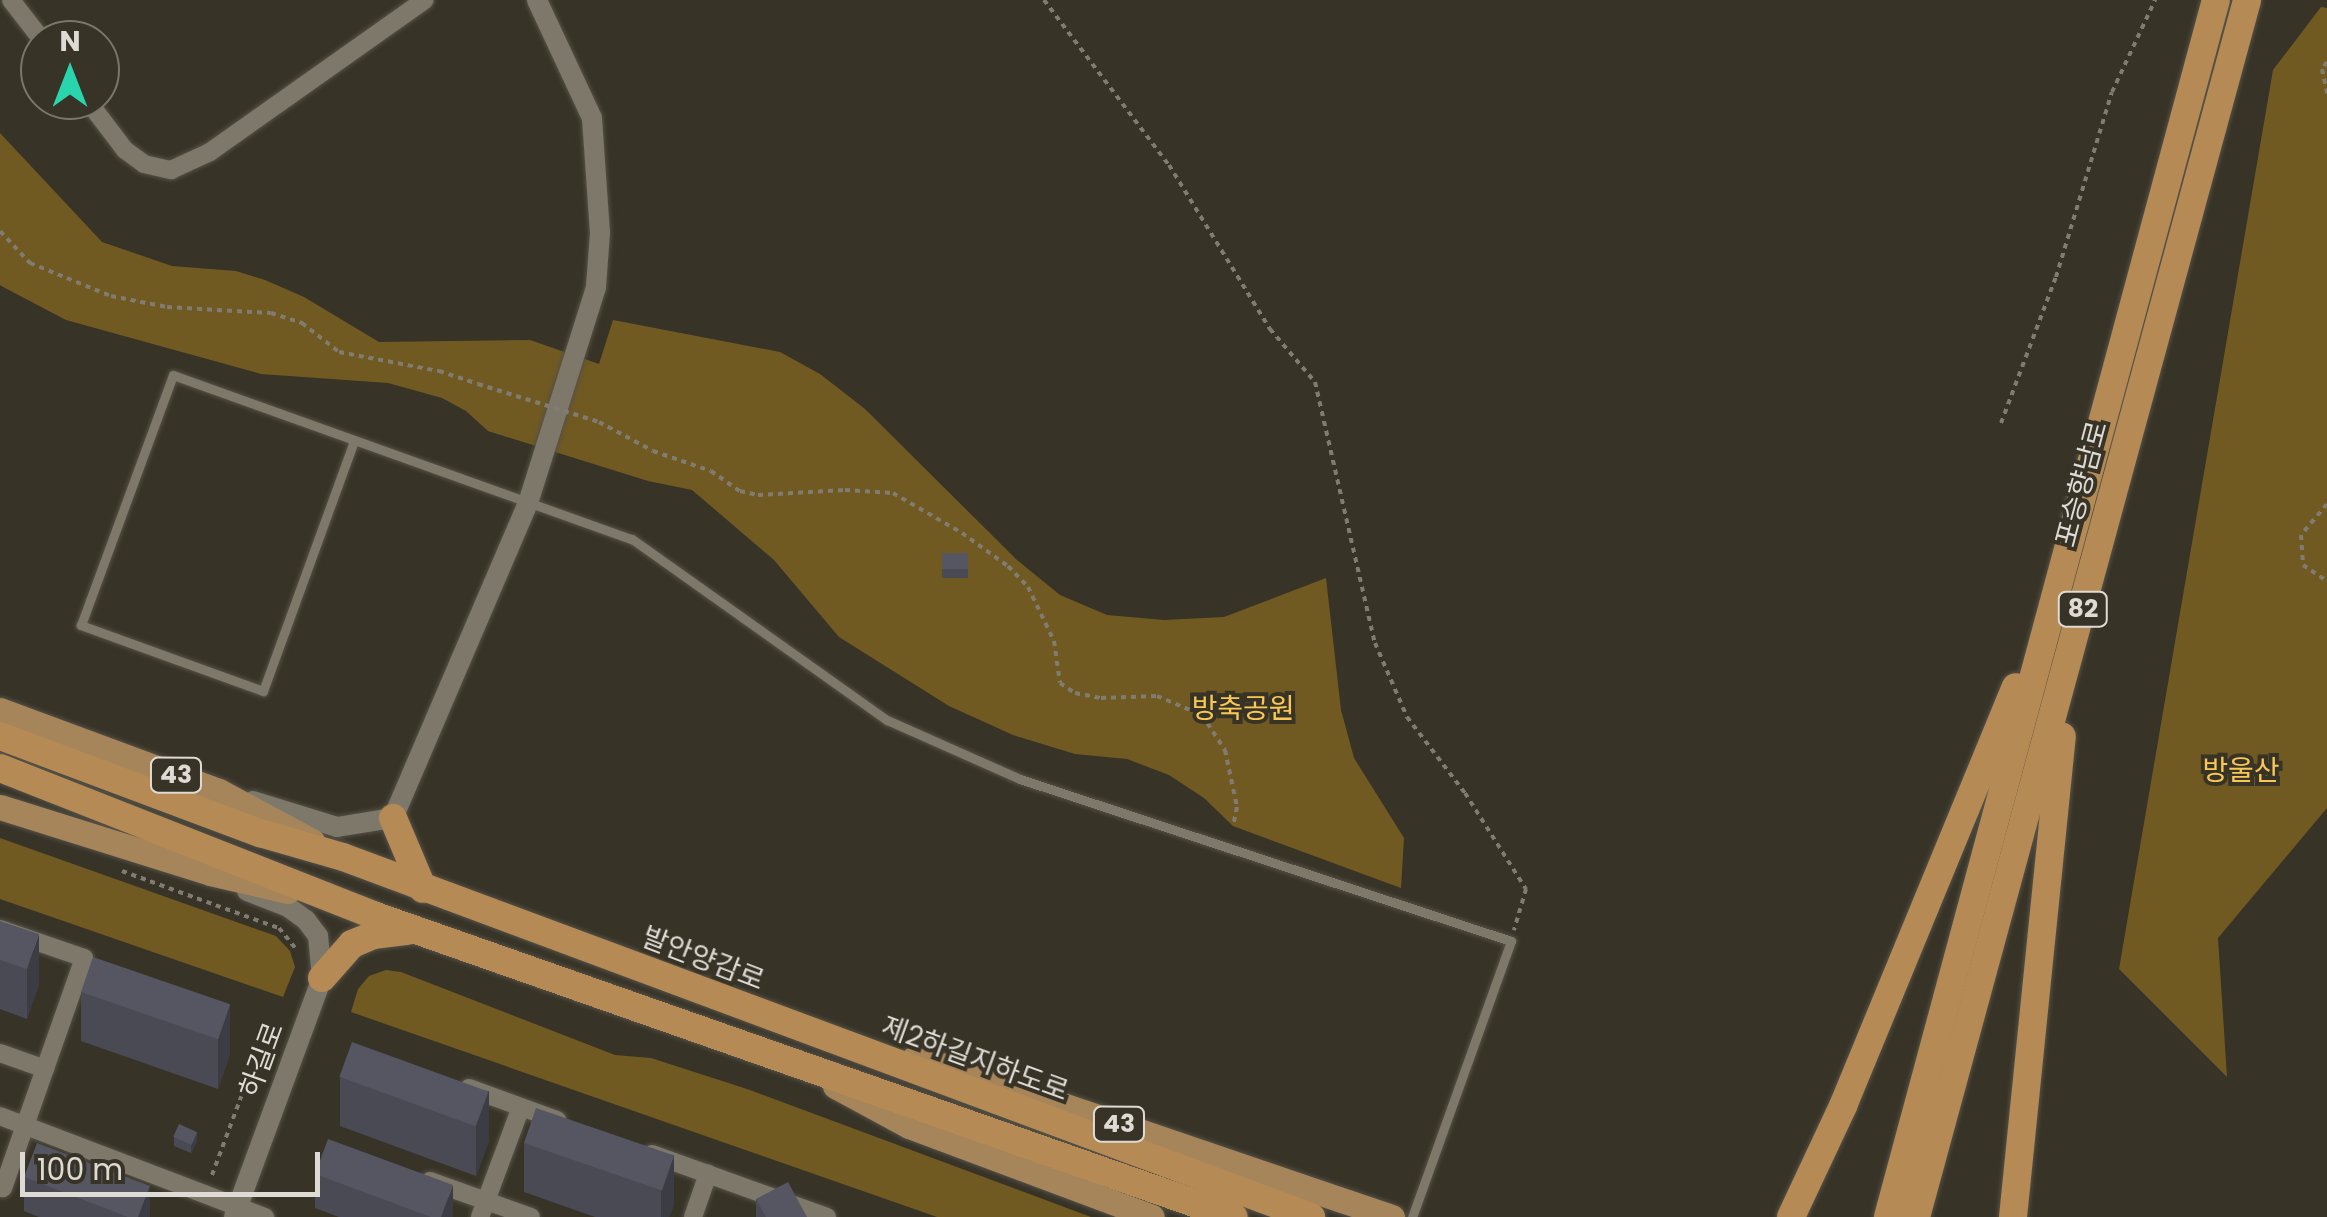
<!DOCTYPE html>
<meta charset="utf-8">
<style>
body{margin:0}
#map{position:relative;width:2327px;height:1217px;overflow:hidden;background:#383327;font-family:Poppins,"Noto Sans KR",sans-serif}
div>[style]{position:absolute}
.green>*{inset:0;background:#715a22}
.path>*{height:4px;margin-top:-2px;transform-origin:0;background:repeating-linear-gradient(90deg,#807c72 0 5px,transparent 0 10px)}
.roads{filter:drop-shadow(0 0 2px #545147) drop-shadow(0 0 2px #545147)}
.service>*{height:9px;margin:-4.5px;padding:0 4.5px;transform-origin:4.5px;border-radius:4.5px;background:#7e786a}
.minor>*{height:18px;margin:-9px;padding:0 9px;transform-origin:9px;border-radius:9px;background:#7e786a}
.tertiary>*{height:20px;margin:-10px;padding:0 10px;transform-origin:10px;border-radius:10px;background:#7e786a}
.primary>*{height:25px;margin:-12.5px;padding:0 12.5px;transform-origin:12.5px;border-radius:12.5px;background:#a7855a}
.trunk>*{height:28px;margin:-14px;padding:0 14px;transform-origin:14px;border-radius:14px;background:#b58a55}
.path-bridge>*{height:4px;margin-top:-2px;transform-origin:0;background:repeating-linear-gradient(90deg,#807c72 0 5px,transparent 0 10px)}
.wall>*{inset:0;background:#4a4a55;transform-origin:0 0}
.shaded-wall>*{inset:0;background:#3c3c45}
.building>*{inset:0;background:#565663;transform-origin:0 0}
span{translate:-50% -50%;white-space:nowrap;text-align:center;line-height:1.15;-webkit-text-stroke:8px #383327;paint-order:stroke}
.shield-label span{padding:2px 8px;background:#383327;border:2px solid;border-radius:8px;-webkit-text-stroke-width:0}
.shield-label{font-size:25px;color:#dedbd4;font-weight:700}
.street-label{font-size:28px;color:#dedbd4}
.park-label{font-size:28px;color:#f9c854}
.north{position:absolute;left:20px;top:20px;width:100px;height:100px;box-sizing:border-box;background:#383327;border:2px solid #7a766c;border-radius:50%;rotate:0deg;font-size:28px;font-weight:700;line-height:40px;text-align:center;color:#dedbd4}
.north::after{content:'';display:block;margin:auto;width:35px;height:45px;background:#29d5ad;clip-path:polygon(50% 0,100% 100%,50% 72%,0 100%)}
.scale{position:absolute;left:20px;top:1152px;width:300px;height:45px;box-sizing:border-box;border:5px solid #dedbd4;border-top:0;padding-left:12px;font-size:30px;line-height:35px;white-space:nowrap;color:#dedbd4;-webkit-text-stroke:8px #383327;paint-order:stroke}
</style>
<div id="map">
<div class="green">
<div style="clip-path:polygon(2321px 7px,2327px 8px,2327px 808px,2218px 938px,2227px 1077px,2119px 969px,2273px 70px)"></div>
<div style="clip-path:polygon(0 133px,102px 242px,172px 266px,236px 271px,265px 280px,304px 297px,379px 342px,530px 340px,599px 364px,613px 320px,780px 352px,820px 374px,865px 409px,1017px 560px,1060px 595px,1107px 615px,1164px 620px,1224px 617px,1326px 578px,1341px 710px,1354px 758px,1404px 838px,1401px 888px,1233px 826px,1204px 798px,1169px 775px,1127px 759px,1075px 754px,1013px 735px,949px 706px,839px 637px,774px 560px,692px 490px,648px 481px,488px 431px,466px 411px,442px 398px,388px 383px,261px 374px,66px 320px,5px 288px,0 285px)"></div>
<div style="clip-path:polygon(0 838px,276px 936px,290px 951px,295px 967px,283px 997px,0 899px)"></div>
<div style="clip-path:polygon(386px 970px,401px 972px,615px 1055px,651px 1058px,747px 1089px,1091px 1217px,937px 1217px,351px 1012px,358px 989px,369px 976px)"></div>
</div>
<div class="path">
<div style="left:1044px;top:0;width:207px;rotate:52.9deg"></div>
<div style="left:1169px;top:165px;width:193px;rotate:58.4deg"></div>
<div style="left:1270px;top:329px;width:70px;rotate:49.7deg"></div>
<div style="left:1315px;top:382px;width:268px;rotate:77.1deg"></div>
<div style="left:1375px;top:643px;width:81px;rotate:66.6deg"></div>
<div style="left:1407px;top:717px;width:96px;rotate:52.7deg"></div>
<div style="left:1465px;top:793px;width:114px;rotate:57.6deg"></div>
<div style="left:1526px;top:889px;width:43px;rotate:106.3deg"></div>
<div style="left:2327px;top:62px;width:9px;rotate:126deg"></div>
<div style="left:2322px;top:69px;width:25px;rotate:78deg"></div>
<div style="left:0;top:231px;width:44px;rotate:46.8deg"></div>
<div style="left:30px;top:263px;width:87px;rotate:22.2deg"></div>
<div style="left:111px;top:296px;width:57px;rotate:11.1deg"></div>
<div style="left:167px;top:307px;width:104px;rotate:3.3deg"></div>
<div style="left:271px;top:313px;width:33px;rotate:18deg"></div>
<div style="left:302px;top:323px;width:47px;rotate:38.1deg"></div>
<div style="left:339px;top:352px;width:102px;rotate:10.8deg"></div>
<div style="left:439px;top:371px;width:41px;rotate:18.4deg"></div>
<div style="left:599px;top:422px;width:61px;rotate:28.2deg"></div>
<div style="left:653px;top:451px;width:61px;rotate:19deg"></div>
<div style="left:711px;top:471px;width:35px;rotate:35deg"></div>
<div style="left:740px;top:491px;width:18px;rotate:13deg"></div>
<div style="left:758px;top:495px;width:87px;rotate:-3.3deg"></div>
<div style="left:845px;top:490px;width:48px;rotate:3.6deg"></div>
<div style="left:893px;top:493px;width:80px;rotate:30.1deg"></div>
<div style="left:962px;top:533px;width:57px;rotate:35.7deg"></div>
<div style="left:1008px;top:566px;width:29px;rotate:46deg"></div>
<div style="left:1028px;top:587px;width:60px;rotate:64.3deg"></div>
<div style="left:1054px;top:641px;width:42px;rotate:81.9deg"></div>
<div style="left:1060px;top:683px;width:18px;rotate:34deg"></div>
<div style="left:1075px;top:693px;width:26px;rotate:11deg"></div>
<div style="left:1101px;top:698px;width:56px;rotate:-2deg"></div>
<div style="left:1157px;top:696px;width:49px;rotate:22.9deg"></div>
<div style="left:1202px;top:715px;width:42px;rotate:56.7deg"></div>
<div style="left:1225px;top:750px;width:58px;rotate:78.1deg"></div>
<div style="left:1237px;top:807px;width:19px;rotate:102deg"></div>
<div style="left:2001px;top:423px;width:156px;rotate:-69.4deg"></div>
<div style="left:2056px;top:277px;width:193px;rotate:-73.2deg"></div>
<div style="left:2112px;top:92px;width:102px;rotate:-64.9deg"></div>
<div style="left:2327px;top:504px;width:40px;rotate:130deg"></div>
<div style="left:2301px;top:535px;width:30px;rotate:86deg"></div>
<div style="left:2303px;top:565px;width:29px;rotate:34deg"></div>
<div style="left:122px;top:871px;width:167px;rotate:20deg"></div>
<div style="left:279px;top:928px;width:28px;rotate:51deg"></div>
<div style="left:212px;top:1175px;width:109px;rotate:-69.6deg"></div>
<div style="left:250px;top:1073px;width:43px;rotate:-51.5deg"></div>
</div>
<div class="roads">
<div class="service">
<div style="left:354px;top:441px;width:266px;rotate:110deg"></div>
<div style="left:263px;top:691px;width:194px;rotate:-160.1deg"></div>
<div style="left:81px;top:625px;width:266px;rotate:-69.8deg"></div>
<div style="left:173px;top:375px;width:487px;rotate:19.7deg"></div>
<div style="left:632px;top:539px;width:313px;rotate:35.4deg"></div>
<div style="left:887px;top:720px;width:145px;rotate:23.9deg"></div>
<div style="left:1020px;top:779px;width:517px;rotate:18.26deg"></div>
<div style="left:1511px;top:941px;width:293px;rotate:109.7deg"></div>
</div>
<div class="minor">
<div style="left:11px;top:0;width:51px;rotate:52.2deg"></div>
<div style="left:87px;top:100px;width:63px;rotate:52.8deg"></div>
<div style="left:125px;top:150px;width:24px;rotate:36deg"></div>
<div style="left:144px;top:164px;width:28px;rotate:13deg"></div>
<div style="left:171px;top:170px;width:43px;rotate:-24.8deg"></div>
<div style="left:210px;top:152px;width:263px;rotate:-35.3deg"></div>
<div style="left:0;top:929px;width:89px;rotate:19deg"></div>
<div style="left:84px;top:958px;width:244px;rotate:109.4deg"></div>
<div style="left:0;top:1053px;width:48px;rotate:19.6deg"></div>
<div style="left:469px;top:1088px;width:94px;rotate:20deg"></div>
<div style="left:0;top:1116px;width:284px;rotate:20.9deg"></div>
<div style="left:652px;top:1154px;width:186px;rotate:19.8deg"></div>
<div style="left:430px;top:1181px;width:107px;rotate:19.6deg"></div>
<div style="left:480px;top:1217px;width:117px;rotate:-69.6deg"></div>
<div style="left:693px;top:1217px;width:46px;rotate:-70.8deg"></div>
</div>
<div class="tertiary">
<div style="left:253px;top:801px;width:88px;rotate:17.2deg"></div>
<div style="left:337px;top:827px;width:57px;rotate:-9.1deg"></div>
<div style="left:393px;top:818px;width:343px;rotate:-66.8deg"></div>
<div style="left:528px;top:503px;width:226px;rotate:-72.5deg"></div>
<div style="left:596px;top:287px;width:54px;rotate:-85.8deg"></div>
<div style="left:600px;top:233px;width:115px;rotate:-94deg"></div>
<div style="left:592px;top:118px;width:130px;rotate:-115deg"></div>
<div style="left:234px;top:1217px;width:255px;rotate:-69.8deg"></div>
<div style="left:322px;top:978px;width:42px;rotate:-95.4deg"></div>
<div style="left:318px;top:936px;width:20px;rotate:-127deg"></div>
<div style="left:306px;top:920px;width:22px;rotate:-144deg"></div>
<div style="left:288px;top:907px;width:44px;rotate:-158.7deg"></div>
</div>
<div class="primary">
<div style="left:0;top:710px;width:233px;rotate:20.3deg"></div>
<div style="left:219px;top:791px;width:106px;rotate:28.3deg"></div>
<div style="left:0;top:807px;width:220px;rotate:17.4deg"></div>
<div style="left:210px;top:873px;width:80px;rotate:13deg"></div>
<div style="left:913px;top:1059px;width:39px;rotate:12deg"></div>
<div style="left:951px;top:1067px;width:466px;rotate:18.8deg"></div>
<div style="left:835px;top:1086px;width:84px;rotate:28.4deg"></div>
<div style="left:909px;top:1126px;width:259px;rotate:20.5deg"></div>
</div>
<div class="trunk">
<div style="left:0;top:736px;width:278px;rotate:20.5deg"></div>
<div style="left:260px;top:833px;width:86px;rotate:16.1deg"></div>
<div style="left:343px;top:857px;width:1033px;rotate:20.4deg"></div>
<div style="left:0;top:768px;width:401px;rotate:21.5deg"></div>
<div style="left:373px;top:915px;width:912px;rotate:19.33deg"></div>
<div style="left:393px;top:818px;width:77px;rotate:67.1deg"></div>
<div style="left:322px;top:978px;width:45px;rotate:-48.6deg"></div>
<div style="left:352px;top:944px;width:23px;rotate:-23deg"></div>
<div style="left:373px;top:935px;width:35px;rotate:-7deg"></div>
<div style="left:1791px;top:1217px;width:123px;rotate:-64.9deg"></div>
<div style="left:1843px;top:1106px;width:453px;rotate:-67.6deg"></div>
<div style="left:1888px;top:1217px;width:1260px;rotate:-74.92deg"></div>
<div style="left:1916px;top:1217px;width:1261px;rotate:-74.78deg"></div>
<div style="left:2013px;top:1217px;width:483px;rotate:-84.2deg"></div>
</div>
</div>
<div class="path-bridge">
<div style="left:478px;top:384px;width:127px;rotate:17.4deg"></div>
</div>
<div class="wall">
<div style="left:942px;top:553px;width:26px;height:25px"></div>
<div style="clip-path:polygon(0 921px,39px 984px,27px 1019px,0 1009px)"></div>
<div style="clip-path:polygon(81px 992px,230px 1005px,230px 1054px,218px 1089px,81px 1041px)"></div>
<div style="clip-path:polygon(340px 1077px,489px 1091px,489px 1141px,476px 1176px,340px 1126px)"></div>
<div style="clip-path:polygon(174px 1137px,197px 1141px,191px 1153px,174px 1146px)"></div>
<div style="clip-path:polygon(524px 1143px,674px 1155px,674px 1205px,669px 1217px,595px 1217px,524px 1192px)"></div>
<div style="clip-path:polygon(315px 1174px,453px 1217px,339px 1217px,315px 1208px)"></div>
<div style="clip-path:polygon(24px 1177px,150px 1217px,39px 1217px,24px 1211px)"></div>
<div style="clip-path:polygon(756px 1199px,807px 1217px,756px 1217px)"></div>
</div>
<div class="shaded-wall">
<div style="clip-path:polygon(39px 934px,39px 984px,27px 1019px,27px 969px)"></div>
<div style="clip-path:polygon(230px 1005px,230px 1054px,218px 1089px,218px 1040px)"></div>
<div style="clip-path:polygon(489px 1091px,489px 1141px,476px 1176px,476px 1126px)"></div>
<div style="clip-path:polygon(197px 1132px,197px 1141px,191px 1153px,191px 1144px)"></div>
<div style="clip-path:polygon(674px 1155px,674px 1205px,669px 1217px,661px 1217px,661px 1191px)"></div>
<div style="clip-path:polygon(453px 1185px,453px 1217px,441px 1217px)"></div>
<div style="clip-path:polygon(150px 1186px,150px 1217px,138px 1217px)"></div>
</div>
<div class="building">
<div style="left:942px;top:553px;width:26px;height:16px"></div>
<div style="clip-path:polygon(0 921px,39px 934px,27px 969px,0 960px)"></div>
<div style="left:93px;top:957px;width:145px;height:37px;rotate:19deg"></div>
<div style="left:352px;top:1042px;width:145px;height:37px;rotate:20deg"></div>
<div style="left:536px;top:1108px;width:146px;height:37px;rotate:19deg"></div>
<div style="left:179px;top:1124px;width:20px;height:14px;rotate:24deg"></div>
<div style="clip-path:polygon(328px 1139px,453px 1185px,441px 1217px,431px 1217px,315px 1174px)"></div>
<div style="clip-path:polygon(37px 1143px,150px 1186px,138px 1217px,128px 1217px,24px 1177px)"></div>
<div style="clip-path:polygon(788px 1182px,807px 1217px,766px 1217px,756px 1199px)"></div>
</div>
<div class="shield-label">
<span style="left:2083px;top:609px">82</span>
<span style="left:176px;top:775px">43</span>
<span style="left:1119px;top:1124px">43</span>
</div>
<div class="street-label">
<span style="left:2082px;top:484px;rotate:-75deg">포승향남로</span>
<span style="left:703px;top:959px;rotate:21deg">발안양감로</span>
<span style="left:975px;top:1059px;rotate:20deg">제2하길지하도로</span>
<span style="left:262px;top:1060px;rotate:-70deg">하길로</span>
</div>
<div class="park-label">
<span style="left:1243px;top:709px">방축공원</span>
<span style="left:2241px;top:771px">방울산</span>
</div>
<div class="north">N</div>
<div class="scale">100 m</div>
</div>
